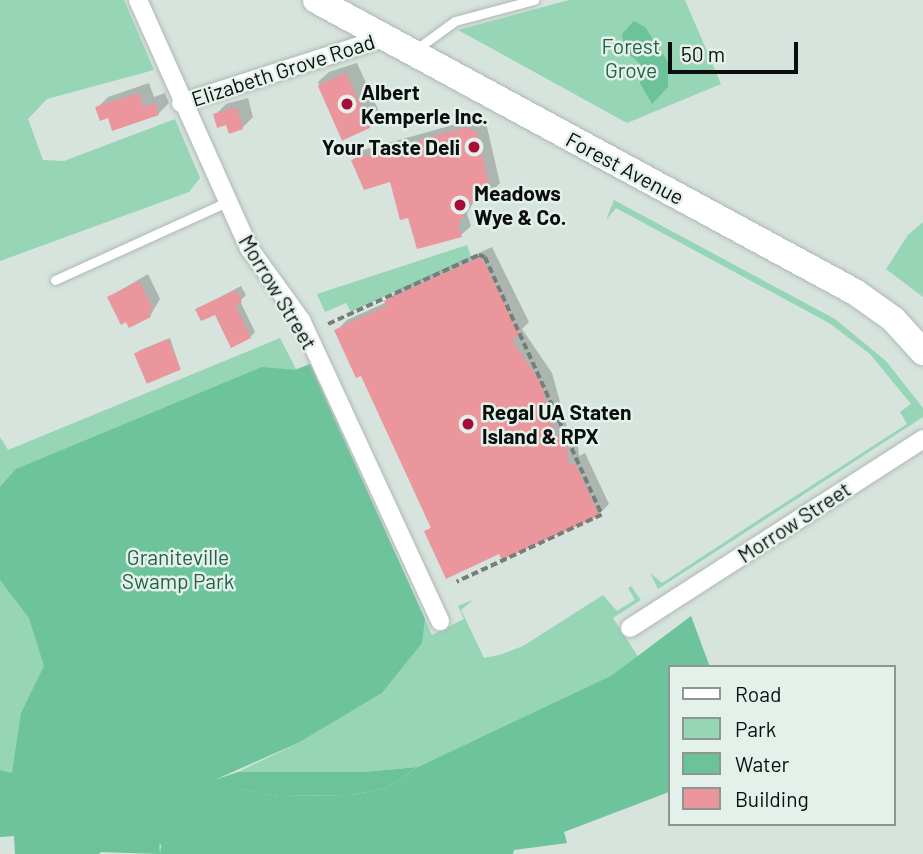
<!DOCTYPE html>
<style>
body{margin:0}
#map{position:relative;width:923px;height:854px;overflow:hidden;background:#d7e3dd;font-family:Barlow,sans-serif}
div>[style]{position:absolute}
.green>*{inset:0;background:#96d6b6}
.forest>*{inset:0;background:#6dc39b}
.water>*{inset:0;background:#6cc299}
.shadow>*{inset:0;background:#0003}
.building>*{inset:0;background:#eb959d;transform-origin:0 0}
.path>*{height:3.5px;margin-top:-1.75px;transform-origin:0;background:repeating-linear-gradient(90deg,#767e7a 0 7px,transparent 0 10.5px)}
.roads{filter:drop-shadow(0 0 2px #aeb9b3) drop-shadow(0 0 2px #aeb9b3)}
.service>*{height:9px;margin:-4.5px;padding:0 4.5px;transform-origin:4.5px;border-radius:4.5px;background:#fff}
.minor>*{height:18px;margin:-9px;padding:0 9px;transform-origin:9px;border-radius:9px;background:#fff}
.secondary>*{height:26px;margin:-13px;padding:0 13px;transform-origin:13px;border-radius:13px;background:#fff}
.dots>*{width:19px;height:19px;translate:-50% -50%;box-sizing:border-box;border:4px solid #e4f1ea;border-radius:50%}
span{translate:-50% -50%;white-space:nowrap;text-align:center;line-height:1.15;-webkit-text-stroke:5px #e4f1ea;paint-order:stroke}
.park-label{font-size:21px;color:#226247}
.street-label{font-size:21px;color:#0a0e0c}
.poi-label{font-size:21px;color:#0a0e0c;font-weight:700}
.left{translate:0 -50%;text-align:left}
.right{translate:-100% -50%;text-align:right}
.legend{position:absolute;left:668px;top:665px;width:228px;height:161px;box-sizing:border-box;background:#e4f1ea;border:2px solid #8d9691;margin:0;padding:9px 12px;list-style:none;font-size:21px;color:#0a0e0c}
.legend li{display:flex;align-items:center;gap:14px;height:35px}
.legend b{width:35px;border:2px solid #8d9691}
.scale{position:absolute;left:668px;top:42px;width:130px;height:32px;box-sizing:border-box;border:4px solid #0a0e0c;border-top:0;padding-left:9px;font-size:21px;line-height:24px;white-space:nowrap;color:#0a0e0c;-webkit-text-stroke:5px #e4f1ea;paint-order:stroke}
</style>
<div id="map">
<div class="green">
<div style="clip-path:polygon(0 0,124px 0,154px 70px,47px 99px,28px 119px,43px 160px,64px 161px,175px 119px,200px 178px,189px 192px,0 261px)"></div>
<div style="clip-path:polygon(569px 0,685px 0,721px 84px,627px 123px,458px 30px)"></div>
<div style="clip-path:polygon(614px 200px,835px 319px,886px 361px,923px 408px,923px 417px,658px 589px,650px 573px,662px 583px,763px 517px,907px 424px,900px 412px,911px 404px,870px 354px,829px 323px,616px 208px,606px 220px)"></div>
<div style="clip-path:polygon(923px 222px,923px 297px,886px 269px,908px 235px)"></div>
<div style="clip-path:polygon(467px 245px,471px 257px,351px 312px,346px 303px,325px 312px,317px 294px)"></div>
<div style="clip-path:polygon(280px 338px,296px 369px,310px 364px,432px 635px,464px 619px,458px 606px,473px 600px,461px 610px,484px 658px,499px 655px,523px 646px,603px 595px,617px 611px,635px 600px,628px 588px,631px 586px,641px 600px,613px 618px,639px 658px,611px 677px,418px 767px,363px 772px,238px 772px,300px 742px,382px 693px,413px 654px,0 837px,0 437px,8px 450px)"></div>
</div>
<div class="forest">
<div style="clip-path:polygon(310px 364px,425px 619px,422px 643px,382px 693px,300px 742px,210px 782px,278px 796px,351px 795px,386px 788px,418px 767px,611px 676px,691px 616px,710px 667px,669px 667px,669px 792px,564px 832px,567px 843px,514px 850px,513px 854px,160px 854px,161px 845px,118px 834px,99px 854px,15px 854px,14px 836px,0 837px,0 770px,12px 773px,21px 713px,44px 666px,29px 618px,0 580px,0 487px,16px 469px,262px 367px,296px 370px)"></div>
</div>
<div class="water">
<div style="clip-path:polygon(634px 21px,645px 27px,668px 62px,668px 87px,652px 104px,640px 83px,641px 65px,627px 52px,623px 40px,622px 34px)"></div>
<div style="clip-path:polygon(31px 509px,43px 516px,49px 540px,39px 555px,20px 556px,13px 547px,11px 526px)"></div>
<div style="clip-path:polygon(418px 767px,386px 788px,351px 795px,278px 796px,208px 782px,238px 772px,363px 772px)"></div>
<div style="clip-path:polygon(148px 833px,159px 838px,160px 854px,97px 852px,99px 842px,118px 834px)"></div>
</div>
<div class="shadow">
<div style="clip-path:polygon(357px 63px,381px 116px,370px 126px,343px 138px,318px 82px,329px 72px)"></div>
<div style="clip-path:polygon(149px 83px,154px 97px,165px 93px,169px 103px,158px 114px,109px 116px,97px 108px,108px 97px)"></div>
<div style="clip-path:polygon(248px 98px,253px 117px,242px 128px,215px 115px,226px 104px)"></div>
<div style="clip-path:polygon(478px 118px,486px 123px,500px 183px,490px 193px,476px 197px,467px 214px,471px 226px,461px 235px,409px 215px,391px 180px,353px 160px,363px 150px)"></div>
<div style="clip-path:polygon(492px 247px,529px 322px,522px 329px,552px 373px,567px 427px,576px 427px,579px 456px,585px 453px,609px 504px,598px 515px,500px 552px,427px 531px,432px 526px,362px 373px,336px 331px,347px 320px,387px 302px,397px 290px)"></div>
<div style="clip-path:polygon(148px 274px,160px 299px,150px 316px,109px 297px)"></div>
<div style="clip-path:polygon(241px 286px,246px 295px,240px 301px,255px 332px,250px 337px,216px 312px,197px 309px)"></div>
<div style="clip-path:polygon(170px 338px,180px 368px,138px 351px)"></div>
</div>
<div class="building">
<div style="left:346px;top:73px;width:60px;height:31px;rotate:66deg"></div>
<div style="clip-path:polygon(139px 93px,143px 107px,155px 103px,159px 115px,112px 131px,108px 118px,100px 121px,95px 107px)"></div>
<div style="clip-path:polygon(237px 107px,243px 129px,229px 134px,226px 125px,217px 128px,213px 114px)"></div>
<div style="clip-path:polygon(467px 127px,477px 132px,491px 195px,472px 200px,458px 225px,462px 237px,417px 249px,408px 218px,400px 220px,390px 182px,364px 190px,351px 160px)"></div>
<div style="clip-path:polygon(481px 257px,520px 334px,512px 340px,541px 384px,556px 437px,566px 437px,569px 465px,575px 463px,599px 516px,502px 560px,499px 554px,446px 579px,424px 531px,431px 528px,361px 376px,356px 378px,334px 330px,387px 306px,384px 301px)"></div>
<div style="clip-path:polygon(139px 281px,153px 308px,148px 311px,151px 317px,129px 328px,126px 322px,121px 325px,107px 297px)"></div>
<div style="clip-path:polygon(236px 290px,242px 302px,236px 306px,251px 338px,231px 348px,215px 315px,201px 321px,195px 309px)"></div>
<div style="left:168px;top:339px;width:33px;height:37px;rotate:67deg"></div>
</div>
<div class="path">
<div style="left:328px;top:324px;width:166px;rotate:-24.6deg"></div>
<div style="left:479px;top:255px;width:6px;rotate:18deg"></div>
<div style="left:485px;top:257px;width:283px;rotate:65.6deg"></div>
<div style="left:602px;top:515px;width:160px;rotate:155.2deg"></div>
</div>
<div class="roads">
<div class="service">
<div style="left:415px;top:50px;width:49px;rotate:-35.9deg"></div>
<div style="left:455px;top:21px;width:82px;rotate:-14.9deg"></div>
<div style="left:55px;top:280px;width:189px;rotate:-24.4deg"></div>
</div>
<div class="minor">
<div style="left:138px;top:0;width:272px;rotate:65.9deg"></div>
<div style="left:249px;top:248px;width:89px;rotate:54.2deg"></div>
<div style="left:301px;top:320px;width:332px;rotate:65.2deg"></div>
<div style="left:181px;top:103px;width:215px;rotate:-17.8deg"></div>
<div style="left:630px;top:628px;width:349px;rotate:-32.8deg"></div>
</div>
<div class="secondary">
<div style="left:316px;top:0;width:613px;rotate:28.45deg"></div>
<div style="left:855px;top:292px;width:47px;rotate:35.4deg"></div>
<div style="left:893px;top:319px;width:45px;rotate:47.7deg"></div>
</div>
</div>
<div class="dots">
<div style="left:347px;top:104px;background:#a60c3a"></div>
<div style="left:474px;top:147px;background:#a60c3a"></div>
<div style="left:460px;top:205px;background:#a60c3a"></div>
<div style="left:468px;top:424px;background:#a60c3a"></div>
</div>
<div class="park-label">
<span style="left:631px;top:58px">Forest<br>Grove</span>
<span style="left:178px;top:569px">Graniteville<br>Swamp Park</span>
</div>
<div class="street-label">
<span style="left:283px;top:70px;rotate:-18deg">Elizabeth Grove Road</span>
<span style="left:625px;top:168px;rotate:28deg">Forest Avenue</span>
<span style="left:278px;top:292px;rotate:59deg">Morrow Street</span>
<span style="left:794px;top:522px;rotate:-33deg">Morrow Street</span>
</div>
<div class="poi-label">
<span class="left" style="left:361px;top:104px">Albert<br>Kemperle Inc.</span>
<span class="right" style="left:460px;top:147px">Your Taste Deli</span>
<span class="left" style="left:474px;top:205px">Meadows<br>Wye &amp; Co.</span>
<span class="left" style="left:482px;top:424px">Regal UA Staten<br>Island &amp; RPX</span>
</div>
<ul class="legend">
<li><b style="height:9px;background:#fff"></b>Road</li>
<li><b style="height:19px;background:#96d6b6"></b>Park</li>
<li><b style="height:19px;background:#6cc299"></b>Water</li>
<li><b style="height:19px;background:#eb959d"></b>Building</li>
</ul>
<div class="scale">50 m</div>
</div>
